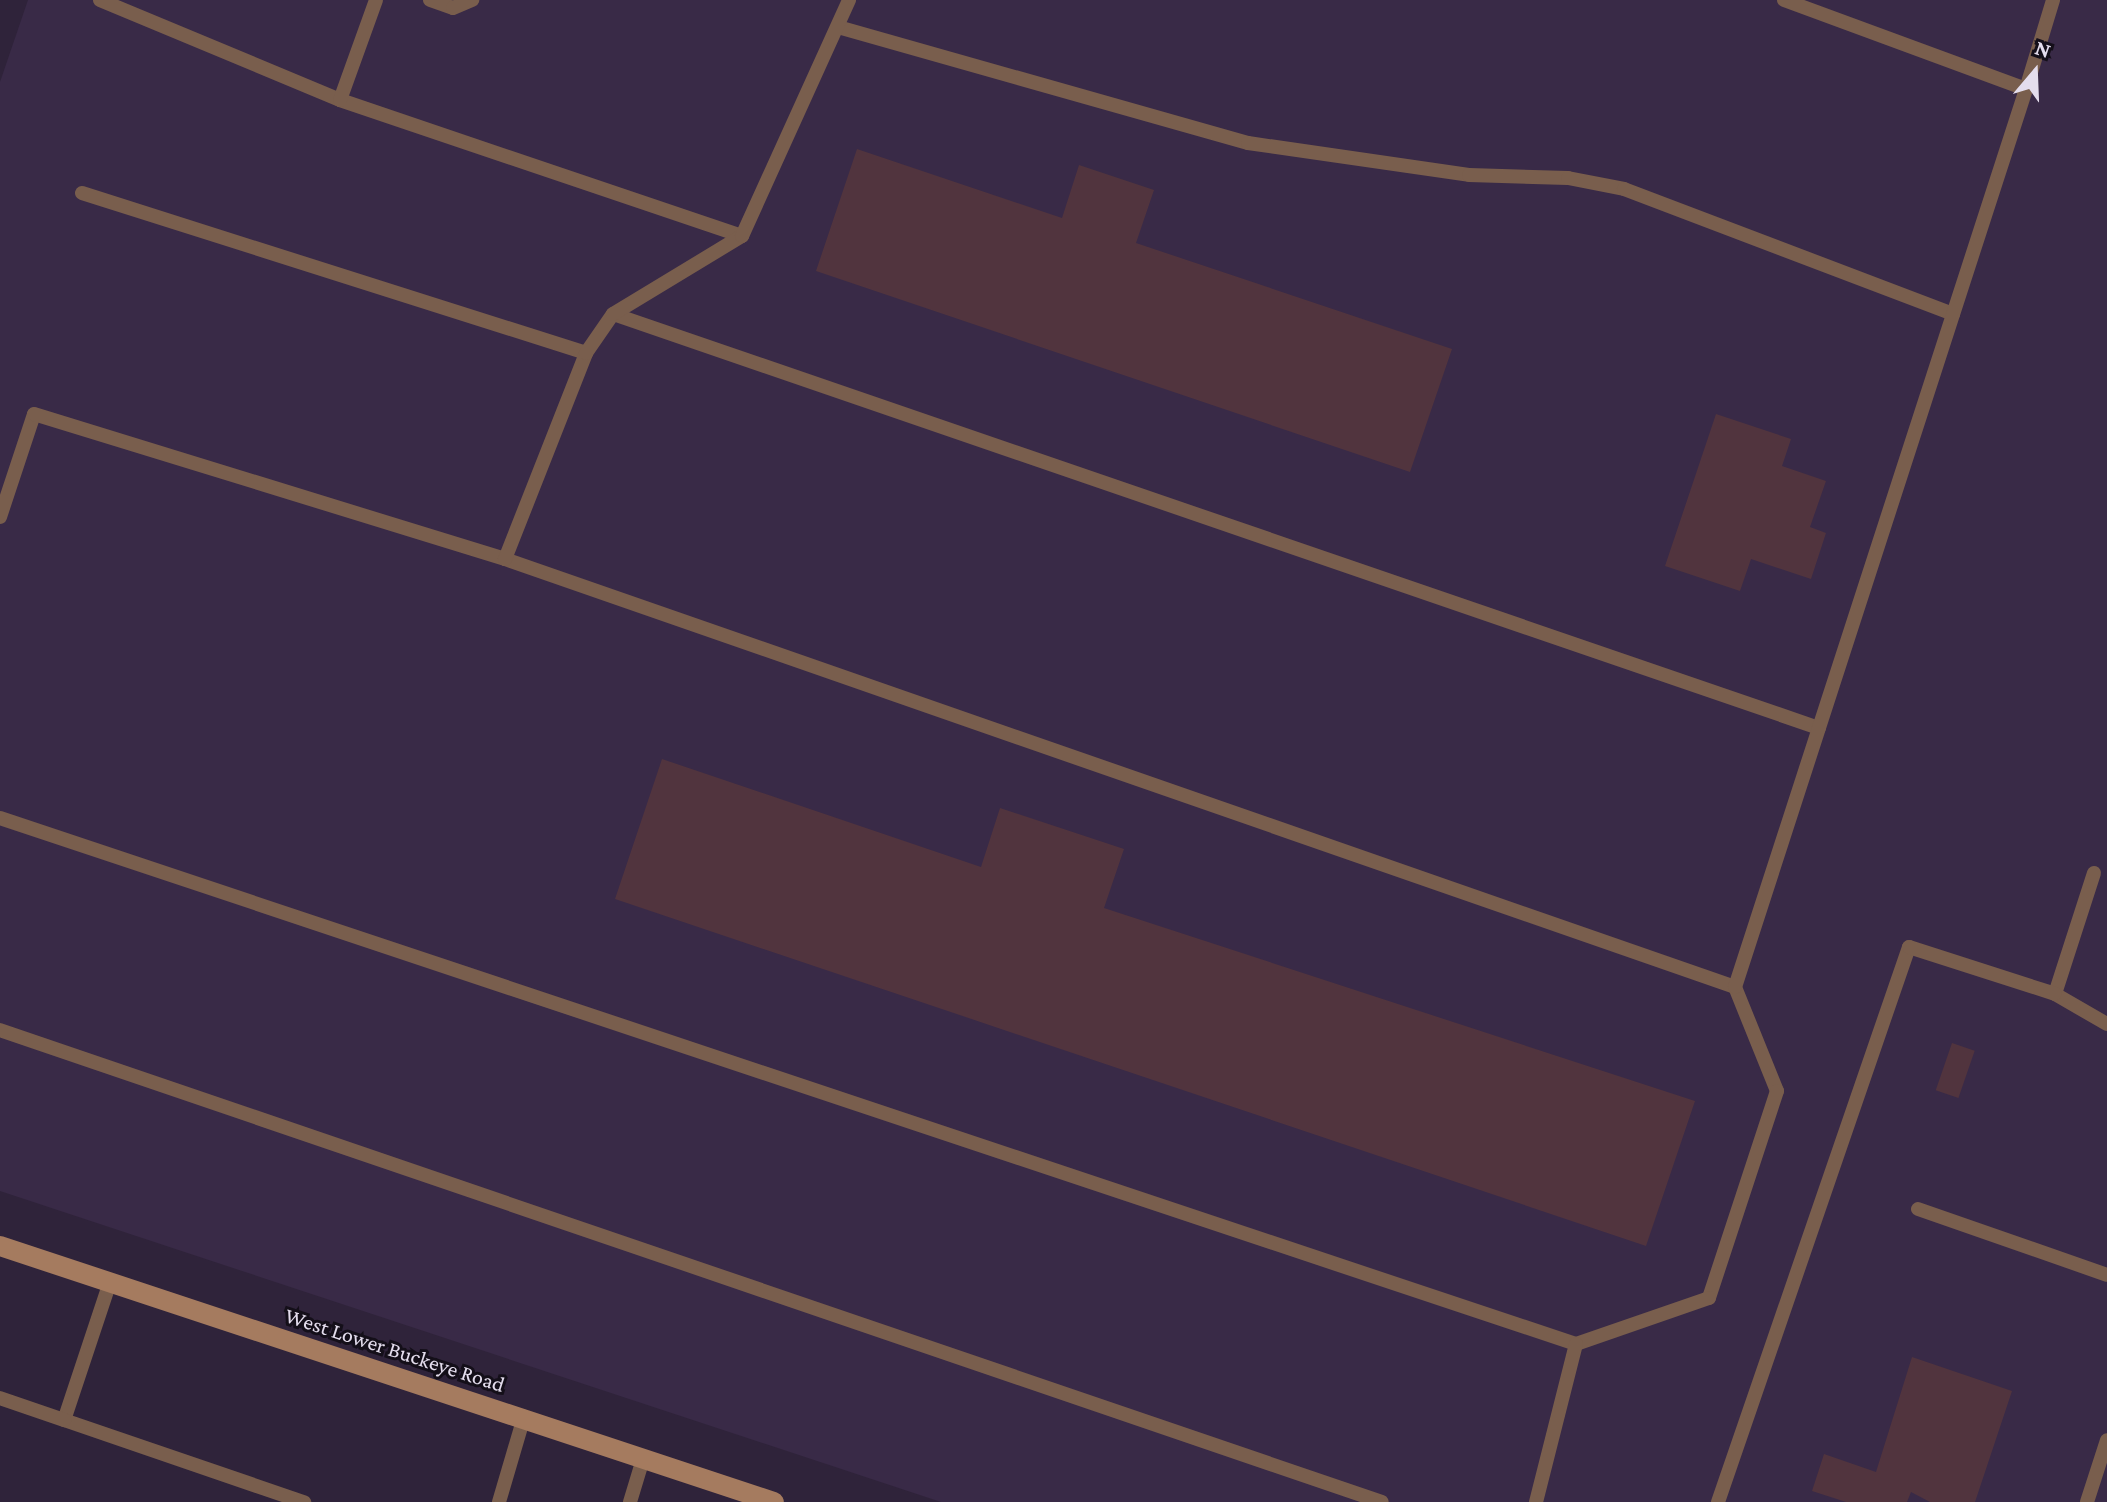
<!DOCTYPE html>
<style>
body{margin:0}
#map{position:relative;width:2107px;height:1502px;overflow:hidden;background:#2f233a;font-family:"Crimson Pro",serif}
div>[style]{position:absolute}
.built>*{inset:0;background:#392a47}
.building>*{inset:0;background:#51343e;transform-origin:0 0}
.service>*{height:14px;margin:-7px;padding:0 7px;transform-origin:7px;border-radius:7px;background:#795e4d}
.secondary>*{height:20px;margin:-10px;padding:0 10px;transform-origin:10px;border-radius:10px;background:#a57b5f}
span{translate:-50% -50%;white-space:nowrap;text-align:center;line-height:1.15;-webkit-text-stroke:6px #140f19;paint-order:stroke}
.street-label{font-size:22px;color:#e4dded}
.north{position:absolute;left:1995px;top:32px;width:80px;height:80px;-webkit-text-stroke:6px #140f19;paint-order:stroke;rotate:19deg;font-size:22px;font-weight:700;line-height:32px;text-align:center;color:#e4dded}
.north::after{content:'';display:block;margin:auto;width:28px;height:36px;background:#e4dded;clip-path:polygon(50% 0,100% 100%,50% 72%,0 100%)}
</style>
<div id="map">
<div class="built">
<div style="clip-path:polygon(28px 0,2107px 0,2107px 1502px,941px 1502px,0 1191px,0 82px)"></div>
</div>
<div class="building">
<div style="clip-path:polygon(857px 149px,1062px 218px,1079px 165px,1154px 190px,1136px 243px,1452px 349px,1410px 472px,816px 271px)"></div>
<div style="clip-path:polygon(1716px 414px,1791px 439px,1782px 466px,1826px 481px,1810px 527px,1826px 533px,1811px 579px,1751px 559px,1740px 591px,1665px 566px)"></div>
<div style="clip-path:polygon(662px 759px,981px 867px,1000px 808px,1124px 849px,1104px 908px,1695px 1101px,1646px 1246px,615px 899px)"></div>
<div style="left:1952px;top:1043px;width:24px;height:50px;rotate:19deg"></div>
<div style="clip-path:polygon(1912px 1357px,2012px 1391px,1975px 1502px,1930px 1502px,1911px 1492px,1907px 1502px,1846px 1502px,1812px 1491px,1824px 1454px,1876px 1472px)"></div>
</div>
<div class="service">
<div style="left:100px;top:0;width:260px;rotate:22.6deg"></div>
<div style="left:340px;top:100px;width:424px;rotate:18.7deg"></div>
<div style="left:430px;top:0;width:24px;rotate:19deg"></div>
<div style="left:453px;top:8px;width:21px;rotate:-23deg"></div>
<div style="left:1784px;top:0;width:258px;rotate:20.2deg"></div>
<div style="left:2026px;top:89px;width:93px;rotate:-73.1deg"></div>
<div style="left:838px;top:27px;width:426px;rotate:15.8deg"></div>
<div style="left:1248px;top:143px;width:223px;rotate:8.2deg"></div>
<div style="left:1469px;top:175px;width:99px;rotate:1.7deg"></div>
<div style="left:1568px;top:178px;width:57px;rotate:11.1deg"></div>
<div style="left:1624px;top:189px;width:352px;rotate:20.8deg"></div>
<div style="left:340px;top:100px;width:106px;rotate:-70.2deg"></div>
<div style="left:82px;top:193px;width:529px;rotate:17.61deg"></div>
<div style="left:613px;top:314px;width:1275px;rotate:18.95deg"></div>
<div style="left:0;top:517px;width:108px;rotate:-71.7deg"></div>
<div style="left:34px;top:414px;width:493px;rotate:17.1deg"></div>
<div style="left:505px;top:559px;width:1302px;rotate:19.19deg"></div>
<div style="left:1735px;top:987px;width:112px;rotate:68deg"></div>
<div style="left:1777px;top:1091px;width:218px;rotate:108.2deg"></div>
<div style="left:1709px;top:1298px;width:141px;rotate:160.9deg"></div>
<div style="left:505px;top:559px;width:221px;rotate:-68.5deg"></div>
<div style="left:586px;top:353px;width:47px;rotate:-55.3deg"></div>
<div style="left:613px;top:314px;width:151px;rotate:-31.2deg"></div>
<div style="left:742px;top:236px;width:259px;rotate:-65.6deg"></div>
<div style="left:0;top:818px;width:1661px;rotate:18.46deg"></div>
<div style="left:1576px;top:1344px;width:163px;rotate:104.2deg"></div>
<div style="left:2094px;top:873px;width:127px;rotate:107.9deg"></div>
<div style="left:2055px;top:994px;width:60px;rotate:30deg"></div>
<div style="left:1735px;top:987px;width:944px;rotate:-72.04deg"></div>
<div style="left:0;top:1030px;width:1460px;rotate:18.86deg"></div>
<div style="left:1918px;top:1209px;width:200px;rotate:19.2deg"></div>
<div style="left:110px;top:1282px;width:145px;rotate:108.4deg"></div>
<div style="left:64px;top:1420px;width:254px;rotate:18.9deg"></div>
<div style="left:0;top:1398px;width:68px;rotate:19deg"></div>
<div style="left:499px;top:1502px;width:89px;rotate:-73.6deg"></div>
<div style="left:630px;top:1502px;width:45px;rotate:-73.2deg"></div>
<div style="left:1718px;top:1502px;width:587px;rotate:-71.01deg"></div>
<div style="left:1909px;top:947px;width:153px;rotate:17.8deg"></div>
<div style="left:2087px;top:1502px;width:65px;rotate:-72.1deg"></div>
</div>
<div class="secondary">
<div style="left:0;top:1246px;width:815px;rotate:18.3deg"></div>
</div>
<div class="street-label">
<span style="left:395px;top:1350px;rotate:18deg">West Lower Buckeye Road</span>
</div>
<div class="north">N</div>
</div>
